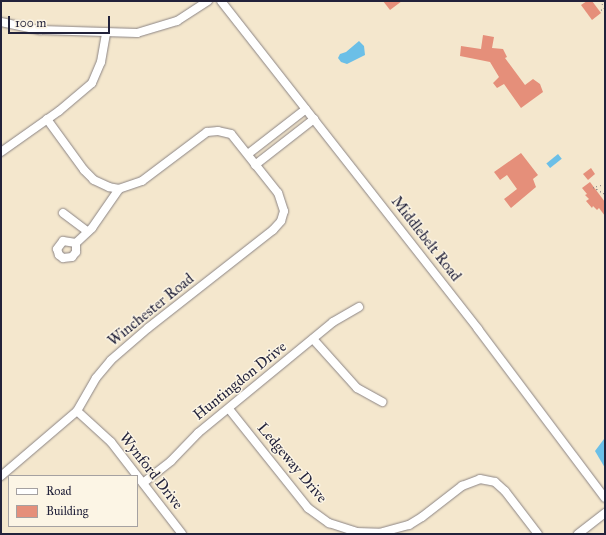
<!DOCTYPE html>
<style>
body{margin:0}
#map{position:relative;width:606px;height:535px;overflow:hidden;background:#f4e7cd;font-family:"IM FELL Great Primer",serif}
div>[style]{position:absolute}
.water>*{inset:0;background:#6bbfe7;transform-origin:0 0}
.building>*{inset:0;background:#e58f7a}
.path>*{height:1px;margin-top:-0.5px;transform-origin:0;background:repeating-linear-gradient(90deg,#8b8484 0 1px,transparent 0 4px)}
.roads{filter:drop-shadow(0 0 1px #8b8484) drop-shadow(0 0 1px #8b8484)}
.minor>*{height:8px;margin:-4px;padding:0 4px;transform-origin:4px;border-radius:4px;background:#fff}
span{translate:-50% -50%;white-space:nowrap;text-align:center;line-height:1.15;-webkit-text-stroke:3px #fcf5e5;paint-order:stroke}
.street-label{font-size:15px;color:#22223b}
.frame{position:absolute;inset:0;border:2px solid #22223b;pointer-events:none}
.legend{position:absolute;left:8px;top:475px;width:130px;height:52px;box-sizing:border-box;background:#fcf5e5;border:1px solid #a5a1a1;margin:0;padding:5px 7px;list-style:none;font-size:12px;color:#22223b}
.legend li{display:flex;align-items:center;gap:8px;height:20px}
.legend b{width:20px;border:1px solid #a5a1a1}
.scale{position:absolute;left:8px;top:16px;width:102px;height:18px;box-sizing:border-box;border:2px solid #22223b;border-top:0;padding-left:5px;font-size:12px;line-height:14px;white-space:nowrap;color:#22223b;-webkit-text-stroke:3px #fcf5e5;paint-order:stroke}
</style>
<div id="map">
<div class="water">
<div style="clip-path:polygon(359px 41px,364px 46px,365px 55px,347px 64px,341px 62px,338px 58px,340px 54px,346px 52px)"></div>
<div style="left:558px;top:154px;width:6px;height:15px;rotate:51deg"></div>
<div style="clip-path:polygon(604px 439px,605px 440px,605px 468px,595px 451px)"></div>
</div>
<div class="building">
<div style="clip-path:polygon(383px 1px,402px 1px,390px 10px)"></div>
<div style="clip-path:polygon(587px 1px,592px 1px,601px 13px,592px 20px,581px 5px)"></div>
<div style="clip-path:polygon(483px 35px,494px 37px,492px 48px,503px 49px,507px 57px,505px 58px,525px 85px,533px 79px,540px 84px,543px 92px,521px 108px,504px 84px,497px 88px,493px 83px,499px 77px,490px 62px,460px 56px,461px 46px,481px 49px)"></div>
<div style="clip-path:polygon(521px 153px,538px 175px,533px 179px,536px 187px,511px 208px,504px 199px,517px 189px,507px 175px,500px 180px,494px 172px)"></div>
<div style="clip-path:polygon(591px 168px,595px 174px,588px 180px,583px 174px)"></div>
<div style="clip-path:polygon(590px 182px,605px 202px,605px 216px,599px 208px,597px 210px,593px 206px,592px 208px,586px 201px,589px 199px,585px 195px,587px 194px,582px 188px)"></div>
</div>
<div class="path">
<div style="left:601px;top:10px;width:4px;rotate:-34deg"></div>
<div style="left:604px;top:8px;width:8px;rotate:-113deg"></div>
<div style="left:605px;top:184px;width:12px;rotate:166deg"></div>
<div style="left:593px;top:187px;width:14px;rotate:30deg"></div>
<div style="left:605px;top:195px;width:4px;rotate:90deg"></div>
</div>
<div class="roads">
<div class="minor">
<div style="left:221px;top:1px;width:417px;rotate:51.9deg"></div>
<div style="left:478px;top:329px;width:211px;rotate:53.1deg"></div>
<div style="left:1px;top:22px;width:40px;rotate:12deg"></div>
<div style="left:40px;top:30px;width:97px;rotate:1.8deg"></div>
<div style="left:137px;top:33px;width:42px;rotate:-16.7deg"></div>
<div style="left:177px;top:21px;width:37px;rotate:-33deg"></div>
<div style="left:1px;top:152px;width:71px;rotate:-35.3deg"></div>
<div style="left:59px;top:111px;width:43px;rotate:-40.3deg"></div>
<div style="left:92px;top:83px;width:23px;rotate:-67deg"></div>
<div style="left:101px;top:62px;width:28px;rotate:-80deg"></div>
<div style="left:248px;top:154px;width:73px;rotate:-37.8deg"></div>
<div style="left:255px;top:165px;width:75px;rotate:-37.9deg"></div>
<div style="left:63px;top:213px;width:31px;rotate:37deg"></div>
<div style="left:63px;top:241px;width:13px;rotate:9deg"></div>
<div style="left:76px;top:243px;width:9px;rotate:90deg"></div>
<div style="left:76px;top:252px;width:6px;rotate:129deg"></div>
<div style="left:72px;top:257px;width:9px;rotate:174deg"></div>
<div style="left:63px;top:258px;width:5px;rotate:-143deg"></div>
<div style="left:59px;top:255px;width:6px;rotate:-108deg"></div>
<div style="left:57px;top:249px;width:10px;rotate:-53deg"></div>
<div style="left:76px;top:243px;width:22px;rotate:-43deg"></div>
<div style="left:92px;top:228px;width:47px;rotate:-55.3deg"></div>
<div style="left:313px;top:339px;width:66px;rotate:48.1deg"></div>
<div style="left:357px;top:388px;width:29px;rotate:29deg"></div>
<div style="left:229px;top:409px;width:127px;rotate:51.4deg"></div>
<div style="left:308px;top:508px;width:26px;rotate:36deg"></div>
<div style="left:329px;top:523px;width:28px;rotate:18deg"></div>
<div style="left:356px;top:532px;width:23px;rotate:2deg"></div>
<div style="left:379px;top:533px;width:31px;rotate:-15deg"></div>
<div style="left:409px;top:525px;width:15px;rotate:-32deg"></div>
<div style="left:422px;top:517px;width:51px;rotate:-37.8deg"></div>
<div style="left:462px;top:486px;width:19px;rotate:-21deg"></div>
<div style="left:480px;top:479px;width:15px;rotate:11deg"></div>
<div style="left:495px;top:482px;width:13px;rotate:42deg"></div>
<div style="left:505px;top:491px;width:54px;rotate:52.5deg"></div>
<div style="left:77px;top:411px;width:46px;rotate:42.4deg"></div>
<div style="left:111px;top:442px;width:116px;rotate:52.3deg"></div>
<div style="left:1px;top:476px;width:100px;rotate:-40.5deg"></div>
<div style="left:77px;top:411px;width:38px;rotate:-60deg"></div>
<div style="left:96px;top:378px;width:23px;rotate:-50deg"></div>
<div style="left:111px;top:360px;width:49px;rotate:-40.9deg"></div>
<div style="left:148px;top:328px;width:159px;rotate:-38.1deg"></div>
<div style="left:273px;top:230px;width:12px;rotate:-48deg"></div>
<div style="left:281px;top:221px;width:10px;rotate:-73deg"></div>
<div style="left:284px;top:211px;width:19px;rotate:-108deg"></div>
<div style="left:278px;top:193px;width:75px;rotate:-128.5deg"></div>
<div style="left:231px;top:134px;width:13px;rotate:-167deg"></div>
<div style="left:218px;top:131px;width:11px;rotate:175deg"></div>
<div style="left:207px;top:132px;width:81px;rotate:143deg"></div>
<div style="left:142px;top:181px;width:24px;rotate:161deg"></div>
<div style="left:119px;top:189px;width:10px;rotate:-169deg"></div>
<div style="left:109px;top:187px;width:17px;rotate:-155deg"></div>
<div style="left:94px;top:180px;width:14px;rotate:-135deg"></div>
<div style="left:84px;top:170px;width:63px;rotate:-126deg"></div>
<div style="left:143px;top:483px;width:36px;rotate:-38deg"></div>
<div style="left:171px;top:461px;width:39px;rotate:-46deg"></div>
<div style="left:198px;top:433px;width:175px;rotate:-39.4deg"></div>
<div style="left:333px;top:322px;width:30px;rotate:-30deg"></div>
<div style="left:578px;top:534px;width:34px;rotate:-38deg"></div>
</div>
</div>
<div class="street-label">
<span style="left:426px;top:239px;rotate:52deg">Middlebelt Road</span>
<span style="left:151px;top:310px;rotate:-39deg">Winchester Road</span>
<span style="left:240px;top:381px;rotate:-39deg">Huntingdon Drive</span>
<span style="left:292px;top:463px;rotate:50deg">Ledgeway Drive</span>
<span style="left:151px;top:471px;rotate:52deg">Wynford Drive</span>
</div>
<div class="frame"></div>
<ul class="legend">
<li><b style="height:5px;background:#fff"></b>Road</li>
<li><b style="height:11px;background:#e58f7a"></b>Building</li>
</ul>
<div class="scale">100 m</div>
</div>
